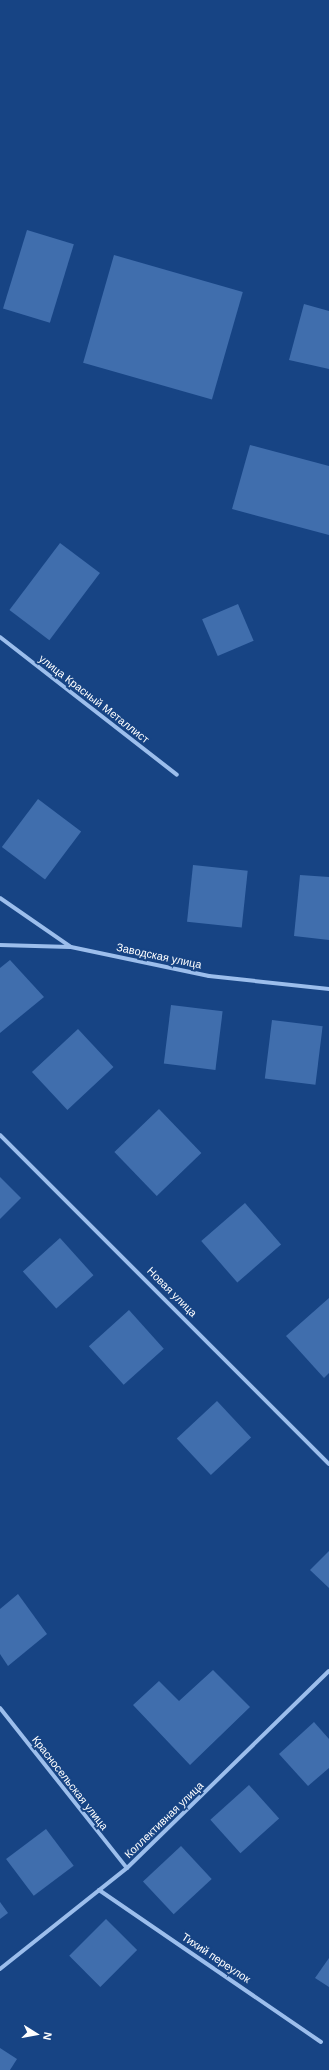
<!DOCTYPE html>
<meta charset="utf-8">
<style>
body{margin:0}
#map{position:relative;width:329px;height:2070px;overflow:hidden;background:#174484;font-family:Helvetica,sans-serif}
div>[style]{position:absolute}
.building>*{inset:0;background:#406ead;transform-origin:0 0}
.minor>*{height:4px;margin:-2px;padding:0 2px;transform-origin:2px;border-radius:2px;background:#9cbeec}
span{translate:-50% -50%;white-space:nowrap;text-align:center;line-height:1.15;-webkit-text-stroke:4px #174484;paint-order:stroke}
.street-label{font-size:11px;color:#fff}
.north{position:absolute;left:16px;top:2014px;width:40px;height:40px;-webkit-text-stroke:3px #174484;paint-order:stroke;rotate:101deg;font-size:11px;font-weight:700;line-height:16px;text-align:center;color:#fff}
.north::after{content:'';display:block;margin:auto;width:14px;height:18px;background:#fff;clip-path:polygon(50% 0,100% 100%,50% 72%,0 100%)}
</style>
<div id="map">
<div class="building">
<div style="left:27px;top:230px;width:49px;height:82px;rotate:17deg"></div>
<div style="left:114px;top:255px;width:134px;height:112px;rotate:16deg"></div>
<div style="clip-path:polygon(304px 304px,329px 311px,329px 369px,289px 360px)"></div>
<div style="clip-path:polygon(250px 445px,329px 466px,329px 535px,232px 509px)"></div>
<div style="left:60px;top:543px;width:50px;height:84px;rotate:37deg"></div>
<div style="left:238px;top:604px;width:40px;height:39px;rotate:67deg"></div>
<div style="left:38px;top:799px;width:54px;height:60px;rotate:37deg"></div>
<div style="left:193px;top:865px;width:55px;height:57px;rotate:6deg"></div>
<div style="clip-path:polygon(300px 875px,329px 877px,329px 940px,294px 936px)"></div>
<div style="clip-path:polygon(10px 960px,44px 997px,0 1033px,0 968px)"></div>
<div style="left:171px;top:1005px;width:52px;height:59px;rotate:7deg"></div>
<div style="left:272px;top:1020px;width:51px;height:59px;rotate:7deg"></div>
<div style="left:78px;top:1029px;width:52px;height:63px;rotate:47deg"></div>
<div style="left:159px;top:1109px;width:61px;height:62px;rotate:46deg"></div>
<div style="clip-path:polygon(0 1177px,21px 1198px,0 1219px)"></div>
<div style="left:245px;top:1203px;width:55px;height:58px;rotate:49deg"></div>
<div style="left:60px;top:1238px;width:50px;height:50px;rotate:48deg"></div>
<div style="clip-path:polygon(329px 1298px,329px 1373px,324px 1378px,286px 1336px)"></div>
<div style="left:129px;top:1310px;width:52px;height:54px;rotate:48deg"></div>
<div style="left:217px;top:1401px;width:50px;height:55px;rotate:47deg"></div>
<div style="clip-path:polygon(329px 1551px,329px 1588px,310px 1570px)"></div>
<div style="clip-path:polygon(18px 1594px,47px 1634px,8px 1666px,0 1654px,0 1609px)"></div>
<div style="clip-path:polygon(213px 1670px,250px 1707px,190px 1765px,133px 1705px,159px 1681px,179px 1701px)"></div>
<div style="clip-path:polygon(314px 1722px,329px 1739px,329px 1768px,308px 1786px,279px 1754px)"></div>
<div style="left:249px;top:1785px;width:45px;height:52px;rotate:48deg"></div>
<div style="left:46px;top:1829px;width:46px;height:50px;rotate:53deg"></div>
<div style="left:181px;top:1846px;width:45px;height:52px;rotate:47deg"></div>
<div style="clip-path:polygon(0 1902px,8px 1913px,0 1919px)"></div>
<div style="left:106px;top:1919px;width:44px;height:52px;rotate:45deg"></div>
<div style="clip-path:polygon(329px 1958px,329px 1987px,315px 1978px)"></div>
<div style="clip-path:polygon(0 2048px,17px 2059px,10px 2070px,0 2070px)"></div>
</div>
<div class="minor">
<div style="left:0;top:637px;width:224px;rotate:37.9deg"></div>
<div style="left:0;top:898px;width:86px;rotate:34.6deg"></div>
<div style="left:71px;top:947px;width:141px;rotate:11.9deg"></div>
<div style="left:209px;top:976px;width:121px;rotate:6.2deg"></div>
<div style="left:0;top:945px;width:70px;rotate:1.6deg"></div>
<div style="left:0;top:1135px;width:465px;rotate:45deg"></div>
<div style="left:0;top:1708px;width:204px;rotate:51.6deg"></div>
<div style="left:99px;top:1890px;width:269px;rotate:34.4deg"></div>
<div style="left:0;top:1969px;width:162px;rotate:-38.5deg"></div>
<div style="left:127px;top:1868px;width:282px;rotate:-44.3deg"></div>
</div>
<div class="street-label">
<span style="left:94px;top:699px;rotate:38deg">улица Красный Металлист</span>
<span style="left:159px;top:956px;rotate:12deg">Заводская улица</span>
<span style="left:172px;top:1292px;rotate:45deg">Новая улица</span>
<span style="left:70px;top:1783px;rotate:52deg">Красносельская улица</span>
<span style="left:164px;top:1820px;rotate:-44deg">Коллективная улица</span>
<span style="left:216px;top:1958px;rotate:34deg">Тихий переулок</span>
</div>
<div class="north">N</div>
</div>
